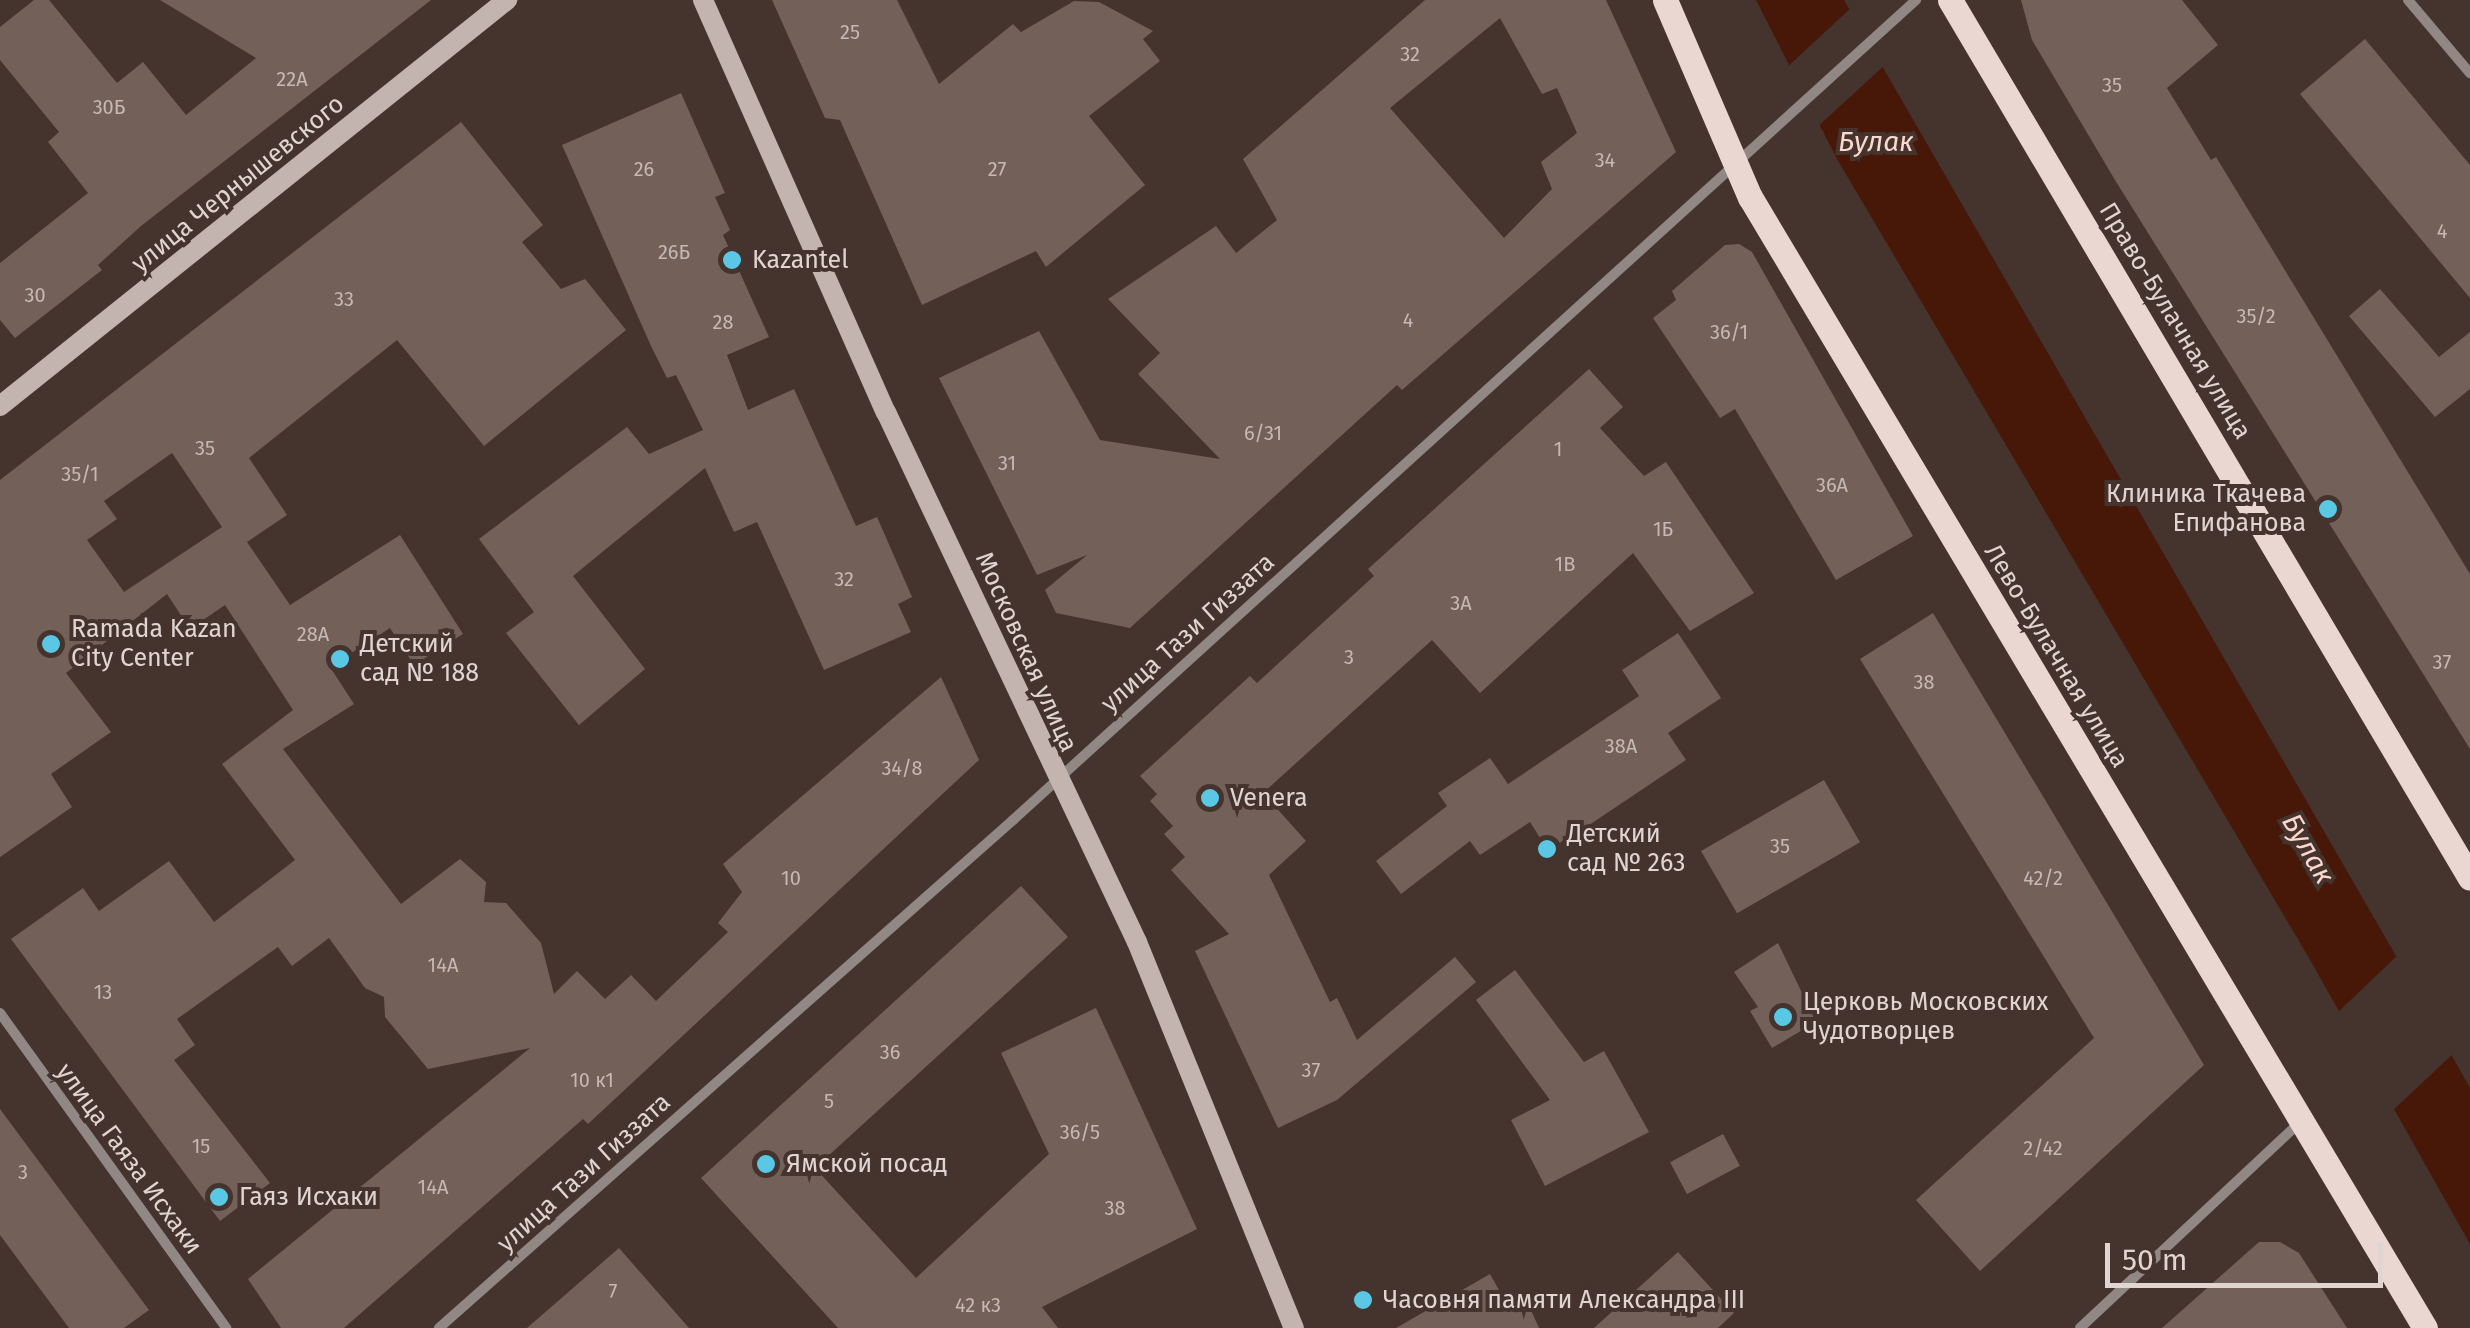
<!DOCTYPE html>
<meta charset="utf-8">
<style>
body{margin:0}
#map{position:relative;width:2470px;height:1328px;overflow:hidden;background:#45332e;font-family:"Fira Sans",sans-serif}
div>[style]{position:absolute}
.water>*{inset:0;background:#471808}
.pier>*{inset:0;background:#45332e}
.building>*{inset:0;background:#736059;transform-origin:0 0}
.street>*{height:10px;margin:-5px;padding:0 5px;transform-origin:5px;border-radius:5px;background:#918784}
.secondary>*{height:20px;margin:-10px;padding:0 10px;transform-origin:10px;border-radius:10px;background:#c3b4af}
.primary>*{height:25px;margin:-12.5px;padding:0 12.5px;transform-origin:12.5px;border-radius:12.5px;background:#ead7d1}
.dots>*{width:28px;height:28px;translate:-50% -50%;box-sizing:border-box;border:5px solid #45332e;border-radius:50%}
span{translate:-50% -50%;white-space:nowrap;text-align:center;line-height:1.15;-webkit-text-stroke:8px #45332e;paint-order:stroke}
.number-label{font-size:20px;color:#c6b8b4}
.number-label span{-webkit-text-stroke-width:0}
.street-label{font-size:25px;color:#e1d5d2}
.poi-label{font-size:25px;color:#e1d5d2}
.left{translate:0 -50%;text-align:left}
.right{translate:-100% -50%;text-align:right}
.water-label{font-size:28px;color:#fcd8cd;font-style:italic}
.scale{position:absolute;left:2105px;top:1243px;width:278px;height:45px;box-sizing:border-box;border:5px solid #e1d5d2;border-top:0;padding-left:12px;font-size:30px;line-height:35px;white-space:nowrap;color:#e1d5d2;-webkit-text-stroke:8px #45332e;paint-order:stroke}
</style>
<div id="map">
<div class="water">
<div style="clip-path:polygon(1756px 0,1844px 0,2392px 949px,2470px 1088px,2470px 1244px,2309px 958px,1837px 159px)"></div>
</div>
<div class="pier">
<div style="clip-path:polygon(1853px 6px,1886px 64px,1815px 129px,1784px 70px)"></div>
<div style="clip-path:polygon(2400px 953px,2455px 1052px,2389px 1114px,2335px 1015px)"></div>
</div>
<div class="building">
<div style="clip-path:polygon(34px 0,49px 0,117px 83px,143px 62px,186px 115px,256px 58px,160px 0,431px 0,141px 226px,98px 265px,102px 270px,15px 338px,0 320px,0 263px,88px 193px,48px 142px,59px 132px,0 60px,0 27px)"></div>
<div style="clip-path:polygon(772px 0,897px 0,939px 84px,1013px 24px,1021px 32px,1074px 1px,1099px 2px,1153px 31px,1143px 39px,1160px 61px,1089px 116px,1145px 185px,1046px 267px,1036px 251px,922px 305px,840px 120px,825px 118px)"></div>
<div style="clip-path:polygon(evenodd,1425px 0,1606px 0,1676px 152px,1402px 390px,1397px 385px,1130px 628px,1056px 613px,1045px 590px,1087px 555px,1037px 575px,939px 378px,1039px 331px,1100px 440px,1220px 459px,1138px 374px,1160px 353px,1108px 299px,1216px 226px,1236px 253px,1277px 220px,1243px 159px,1425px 0,1500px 18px,1542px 94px,1557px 88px,1577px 133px,1541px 162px,1552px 189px,1504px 238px,1390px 108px,1500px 18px)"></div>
<div style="clip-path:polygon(2021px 0,2182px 0,2218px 45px,2167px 88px,2211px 160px,2216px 157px,2470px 574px,2470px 749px,2115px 180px,2032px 40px)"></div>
<div style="clip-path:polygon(2365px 39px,2470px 165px,2470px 298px,2300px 94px)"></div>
<div style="clip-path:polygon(681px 93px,725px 193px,715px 197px,730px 230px,723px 235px,769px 337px,727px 355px,748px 410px,794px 389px,856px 526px,877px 517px,912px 597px,898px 604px,911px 632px,824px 670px,757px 522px,734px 532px,705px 468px,573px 576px,645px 669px,579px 725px,506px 633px,534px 612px,479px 539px,627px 427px,649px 454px,703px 430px,676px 375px,667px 378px,651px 346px,562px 145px)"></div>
<div style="clip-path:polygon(evenodd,461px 122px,543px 225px,522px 242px,561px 289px,585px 279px,626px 330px,484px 446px,397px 340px,249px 458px,287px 515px,247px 542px,290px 605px,400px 535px,463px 634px,414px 665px,390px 628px,330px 667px,354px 704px,283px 749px,401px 904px,460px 859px,486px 882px,484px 902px,506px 903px,541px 943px,554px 994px,577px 971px,605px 999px,631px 975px,656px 1001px,728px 932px,718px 923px,742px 892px,723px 864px,941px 677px,979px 760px,588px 1124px,583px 1119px,344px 1328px,281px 1328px,248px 1279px,530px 1048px,428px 1069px,385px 1017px,384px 997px,365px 988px,329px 938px,292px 966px,278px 947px,177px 1019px,195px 1045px,174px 1060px,270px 1183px,220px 1221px,11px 939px,83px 888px,99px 911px,169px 861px,214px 922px,295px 860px,222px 764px,293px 710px,225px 605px,190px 629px,167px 594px,66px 673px,111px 732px,51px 774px,72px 807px,0 857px,0 480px,461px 122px,172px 453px,222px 527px,124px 592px,87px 540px,117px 519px,104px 501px,172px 453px)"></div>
<div style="clip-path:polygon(1739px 244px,1752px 252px,1913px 536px,1836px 580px,1735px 409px,1720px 418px,1653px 318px,1676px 300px,1672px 291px,1725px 245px)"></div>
<div style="clip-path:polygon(2380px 289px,2439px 357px,2470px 332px,2470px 389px,2435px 417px,2349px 316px)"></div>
<div style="clip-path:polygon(1589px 369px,1623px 407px,1600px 428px,1644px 476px,1666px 462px,1754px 593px,1690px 631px,1633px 553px,1480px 693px,1432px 640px,1263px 793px,1306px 841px,1269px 875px,1330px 1002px,1337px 998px,1357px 1040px,1455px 957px,1476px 982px,1337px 1100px,1278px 1128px,1195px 951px,1229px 934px,1171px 870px,1185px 857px,1164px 834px,1173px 826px,1150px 801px,1157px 794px,1140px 776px,1250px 676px,1257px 683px,1374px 576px,1368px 569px)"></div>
<div style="clip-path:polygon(1933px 613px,2204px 1065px,1980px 1271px,1916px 1200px,2094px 1038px,1860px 659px)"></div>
<div style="clip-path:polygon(1678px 633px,1721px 698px,1668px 733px,1686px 760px,1549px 852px,1530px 822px,1480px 855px,1470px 841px,1401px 894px,1376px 861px,1447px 806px,1438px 793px,1490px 758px,1508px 784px,1639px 696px,1622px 670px)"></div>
<div style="left:1824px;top:780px;width:72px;height:142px;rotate:60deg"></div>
<div style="clip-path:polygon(1021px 886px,1068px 937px,815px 1168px,916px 1278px,1049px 1154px,1001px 1053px,1096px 1008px,1197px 1229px,1042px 1307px,1058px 1328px,838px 1328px,701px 1178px)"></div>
<div style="clip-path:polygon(1778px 943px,1816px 1022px,1772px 1048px,1750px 1011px,1758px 1007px,1734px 972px)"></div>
<div style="clip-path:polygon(1515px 970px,1584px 1062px,1604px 1051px,1649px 1132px,1545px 1186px,1511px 1120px,1550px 1100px,1476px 1000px)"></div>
<div style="clip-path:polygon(0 1109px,149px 1310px,124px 1328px,69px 1328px,0 1235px)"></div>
<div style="left:1723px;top:1134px;width:36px;height:60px;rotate:62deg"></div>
<div style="clip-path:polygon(2259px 1242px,2280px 1242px,2299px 1253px,2347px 1328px,2162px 1328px)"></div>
<div style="clip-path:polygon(619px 1248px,689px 1328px,527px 1328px)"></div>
<div style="clip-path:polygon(1678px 1252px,1734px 1313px,1718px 1328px,1594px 1328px)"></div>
<div style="clip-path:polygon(1490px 1274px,1504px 1299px,1522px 1290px,1539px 1328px,1396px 1328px)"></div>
</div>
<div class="street">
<div style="left:2408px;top:0;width:96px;rotate:49.7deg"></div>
<div style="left:0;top:1013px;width:388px;rotate:54.3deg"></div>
<div style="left:439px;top:1328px;width:767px;rotate:-41.51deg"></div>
<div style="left:1013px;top:820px;width:1220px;rotate:-42.24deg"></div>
<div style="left:2080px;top:1328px;width:300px;rotate:-43.1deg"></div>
</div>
<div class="secondary">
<div style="left:703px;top:0;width:451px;rotate:66.1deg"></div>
<div style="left:886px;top:412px;width:586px;rotate:64.66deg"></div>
<div style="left:1137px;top:942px;width:417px;rotate:67.9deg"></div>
<div style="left:0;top:406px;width:650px;rotate:-38.69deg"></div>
</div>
<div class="primary">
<div style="left:1665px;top:0;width:215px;rotate:66.7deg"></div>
<div style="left:1750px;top:197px;width:1317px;rotate:59.17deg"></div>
<div style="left:1950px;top:0;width:1020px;rotate:59.36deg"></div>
</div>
<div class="dots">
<div style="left:732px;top:260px;background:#5ac8e5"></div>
<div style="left:2328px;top:509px;background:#5ac8e5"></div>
<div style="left:51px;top:644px;background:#5ac8e5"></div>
<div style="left:340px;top:659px;background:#5ac8e5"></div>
<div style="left:1210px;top:798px;background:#5ac8e5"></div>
<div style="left:1547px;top:849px;background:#5ac8e5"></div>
<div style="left:1783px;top:1017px;background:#5ac8e5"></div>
<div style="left:766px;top:1164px;background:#5ac8e5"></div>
<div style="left:219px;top:1197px;background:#5ac8e5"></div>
<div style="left:1363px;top:1300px;background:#5ac8e5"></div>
</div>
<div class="number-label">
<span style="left:850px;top:32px">25</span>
<span style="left:1410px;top:54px">32</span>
<span style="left:292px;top:79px">22А</span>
<span style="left:2112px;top:85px">35</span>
<span style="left:109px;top:107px">30Б</span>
<span style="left:1605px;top:160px">34</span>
<span style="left:644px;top:169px">26</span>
<span style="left:997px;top:169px">27</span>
<span style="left:2442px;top:231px">4</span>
<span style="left:674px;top:252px">26Б</span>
<span style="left:35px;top:295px">30</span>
<span style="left:344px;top:299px">33</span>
<span style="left:2256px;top:316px">35/2</span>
<span style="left:1408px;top:320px">4</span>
<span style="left:723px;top:322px">28</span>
<span style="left:1729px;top:332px">36/1</span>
<span style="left:1263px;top:433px">6/31</span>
<span style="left:205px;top:448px">35</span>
<span style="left:1558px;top:449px">1</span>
<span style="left:1007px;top:463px">31</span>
<span style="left:80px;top:474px">35/1</span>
<span style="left:1832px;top:485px">36А</span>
<span style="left:1663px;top:529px">1Б</span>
<span style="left:1565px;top:564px">1В</span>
<span style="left:844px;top:579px">32</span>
<span style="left:1461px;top:603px">3А</span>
<span style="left:313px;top:634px">28А</span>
<span style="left:1349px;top:657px">3</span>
<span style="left:2442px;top:662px">37</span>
<span style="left:1924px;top:682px">38</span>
<span style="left:1621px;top:746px">38А</span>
<span style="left:902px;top:768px">34/8</span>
<span style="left:1780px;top:846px">35</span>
<span style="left:791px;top:878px">10</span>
<span style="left:2043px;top:878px">42/2</span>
<span style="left:443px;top:965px">14А</span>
<span style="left:103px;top:992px">13</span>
<span style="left:890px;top:1052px">36</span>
<span style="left:1311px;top:1070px">37</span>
<span style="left:592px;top:1080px">10 к1</span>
<span style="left:829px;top:1101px">5</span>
<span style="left:1080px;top:1132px">36/5</span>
<span style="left:201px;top:1146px">15</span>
<span style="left:2043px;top:1148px">2/42</span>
<span style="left:23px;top:1172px">3</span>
<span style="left:433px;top:1187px">14А</span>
<span style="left:1115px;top:1208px">38</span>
<span style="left:613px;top:1291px">7</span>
<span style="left:978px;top:1305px">42 к3</span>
</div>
<div class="street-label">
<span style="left:238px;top:184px;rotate:-39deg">улица Чернышевского</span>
<span style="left:2175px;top:321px;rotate:59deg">Право-Булачная улица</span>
<span style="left:1188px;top:633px;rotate:-42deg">улица Тази Гиззата</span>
<span style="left:1026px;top:652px;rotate:66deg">Московская улица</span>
<span style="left:2056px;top:656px;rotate:59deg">Лево-Булачная улица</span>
<span style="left:129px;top:1159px;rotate:54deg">улица Гаяза Исхаки</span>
<span style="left:584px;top:1173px;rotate:-42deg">улица Тази Гиззата</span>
</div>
<div class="poi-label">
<span class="left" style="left:752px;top:260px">Kazantel</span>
<span class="right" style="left:2306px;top:509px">Клиника Ткачева<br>Епифанова</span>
<span class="left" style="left:71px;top:644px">Ramada Kazan<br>City Center</span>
<span class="left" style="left:360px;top:659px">Детский<br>сад № 188</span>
<span class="left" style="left:1230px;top:798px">Venera</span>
<span class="left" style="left:1567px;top:849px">Детский<br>сад № 263</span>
<span class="left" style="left:1803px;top:1017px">Церковь Московских<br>Чудотворцев</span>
<span class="left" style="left:786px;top:1164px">Ямской посад</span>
<span class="left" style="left:239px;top:1197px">Гаяз Исхаки</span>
<span class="left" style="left:1383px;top:1300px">Часовня памяти Александра III</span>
</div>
<div class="water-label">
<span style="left:1876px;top:142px">Булак</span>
<span style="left:2308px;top:849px;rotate:60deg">Булак</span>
</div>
<div class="scale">50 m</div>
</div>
